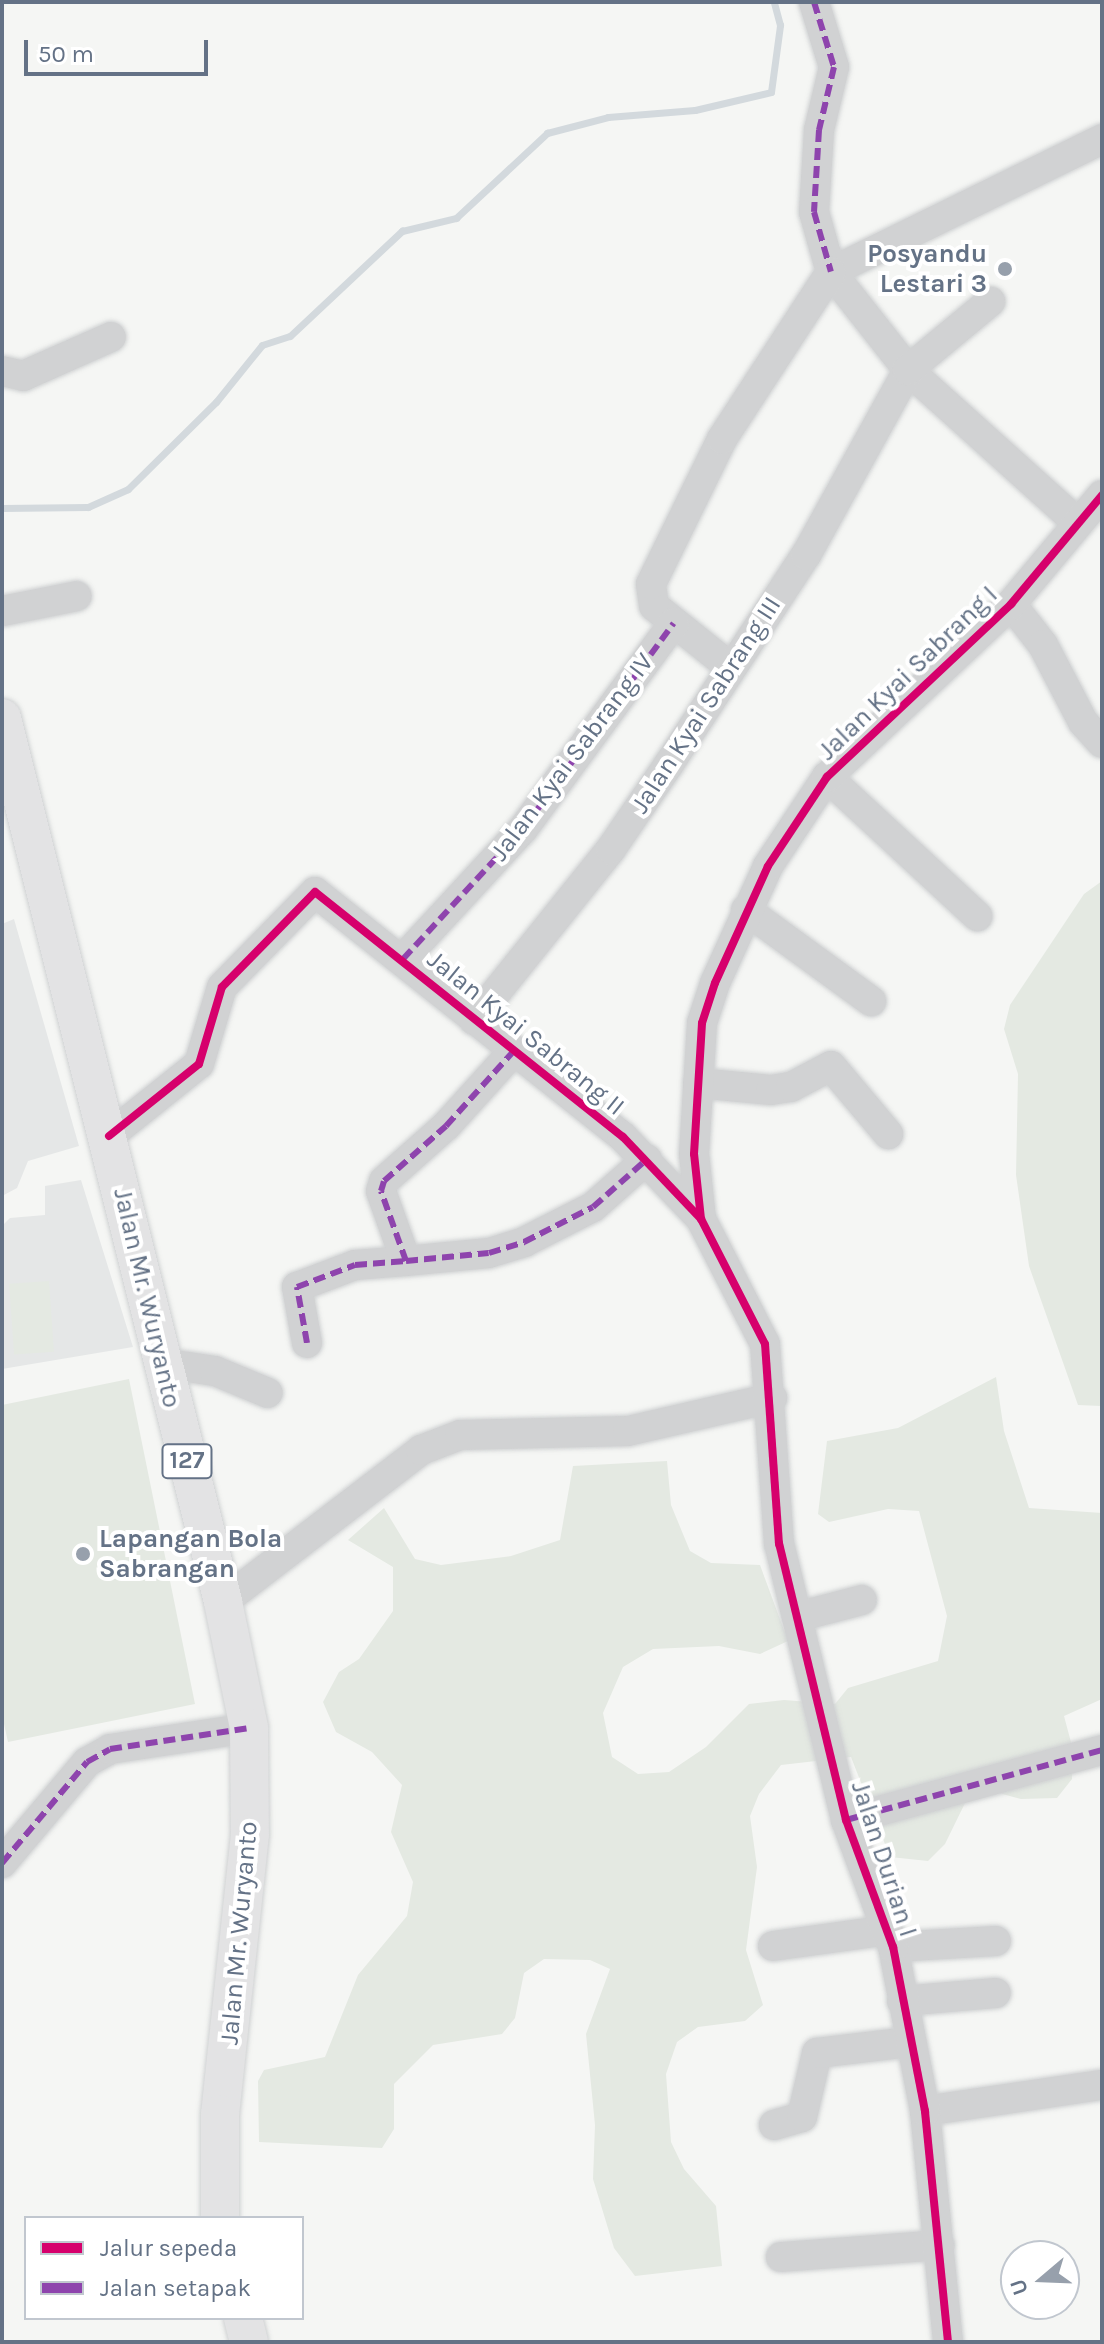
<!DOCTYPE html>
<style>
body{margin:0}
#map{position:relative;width:1104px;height:2344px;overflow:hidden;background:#f5f6f4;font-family:Karla,sans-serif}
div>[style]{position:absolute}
.built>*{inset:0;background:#e5e7e7}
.green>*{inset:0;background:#e4e9e2;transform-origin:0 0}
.stream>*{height:7px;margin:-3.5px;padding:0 3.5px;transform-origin:3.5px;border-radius:3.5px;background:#d3d9dd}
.roads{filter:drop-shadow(0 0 2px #d0d2d3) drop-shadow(0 0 2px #d0d2d3)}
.minor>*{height:30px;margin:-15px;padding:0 15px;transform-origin:15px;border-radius:15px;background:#d1d2d3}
.major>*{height:38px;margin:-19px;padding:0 19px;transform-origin:19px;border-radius:19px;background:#e3e3e4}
.quiet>*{height:6px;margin-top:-3px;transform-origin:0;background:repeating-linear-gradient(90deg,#8e44ad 0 12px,transparent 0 18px)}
.cycleway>*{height:8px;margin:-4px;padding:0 4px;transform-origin:4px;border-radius:4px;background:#d6006c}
.dots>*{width:22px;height:22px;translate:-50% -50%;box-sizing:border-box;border:4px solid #fff;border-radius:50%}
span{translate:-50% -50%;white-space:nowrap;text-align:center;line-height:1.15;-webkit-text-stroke:8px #fff;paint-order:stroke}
.shield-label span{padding:2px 6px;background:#fff;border:2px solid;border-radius:6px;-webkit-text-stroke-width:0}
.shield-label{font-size:24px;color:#647286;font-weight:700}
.poi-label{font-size:26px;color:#647286;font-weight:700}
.right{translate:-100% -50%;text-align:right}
.left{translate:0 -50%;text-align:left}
.street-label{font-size:26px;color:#647286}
.frame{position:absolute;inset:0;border:4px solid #647286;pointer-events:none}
.legend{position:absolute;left:24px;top:2216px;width:280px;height:104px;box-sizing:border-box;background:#fff;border:2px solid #c1c7cf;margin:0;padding:10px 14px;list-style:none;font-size:24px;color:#647286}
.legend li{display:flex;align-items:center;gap:16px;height:40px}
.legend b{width:40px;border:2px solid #c1c7cf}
.north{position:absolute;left:1000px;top:2240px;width:80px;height:80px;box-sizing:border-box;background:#fff;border:2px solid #c1c7cf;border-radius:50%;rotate:251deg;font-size:22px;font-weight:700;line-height:32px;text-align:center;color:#647286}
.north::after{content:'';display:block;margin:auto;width:28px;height:36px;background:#97a0ac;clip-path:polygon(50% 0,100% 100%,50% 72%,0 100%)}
.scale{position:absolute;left:24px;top:40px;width:184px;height:36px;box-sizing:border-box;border:4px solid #647286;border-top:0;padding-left:10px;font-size:24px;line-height:28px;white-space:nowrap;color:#647286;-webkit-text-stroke:6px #fff;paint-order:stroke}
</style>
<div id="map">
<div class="built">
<div style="clip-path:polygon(14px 919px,79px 1146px,28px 1161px,17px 1188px,2px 1196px,2px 924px)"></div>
<div style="clip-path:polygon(81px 1180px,133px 1347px,2px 1369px,2px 1226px,10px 1218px,45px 1215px,45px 1186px)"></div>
</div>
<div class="green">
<div style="clip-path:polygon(1102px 881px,1102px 1406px,1101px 1406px,1078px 1405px,1029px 1266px,1016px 1175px,1018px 1074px,1004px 1029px,1010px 1005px,1084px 894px)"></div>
<div style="left:49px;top:1281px;width:71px;height:40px;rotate:86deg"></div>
<div style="clip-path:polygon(996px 1377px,1004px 1431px,1029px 1508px,1102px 1513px,1102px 1699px,1064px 1716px,1072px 1746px,1072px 1779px,1057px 1798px,1021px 1799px,995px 1792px,966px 1801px,945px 1844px,928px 1861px,890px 1857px,851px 1757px,781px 1765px,759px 1794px,750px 1816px,757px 1867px,746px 1950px,763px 2005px,745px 2021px,698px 2027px,677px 2042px,666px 2074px,671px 2142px,684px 2169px,716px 2206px,722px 2266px,635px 2276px,614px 2248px,593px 2179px,595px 2125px,586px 2034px,610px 1969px,590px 1960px,544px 1959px,524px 1973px,515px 2018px,502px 2034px,433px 2045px,394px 2084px,394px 2129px,382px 2148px,259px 2142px,258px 2081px,264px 2070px,325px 2057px,358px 1975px,407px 1916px,413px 1882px,391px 1832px,402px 1785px,372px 1752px,336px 1732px,323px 1702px,339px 1672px,359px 1659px,393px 1611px,393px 1567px,348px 1540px,384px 1508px,415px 1559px,441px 1565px,511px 1556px,560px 1540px,573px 1466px,667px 1461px,671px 1505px,690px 1551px,711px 1563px,760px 1565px,788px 1641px,760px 1654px,719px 1646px,653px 1649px,623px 1667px,603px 1713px,612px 1757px,638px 1774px,669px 1772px,706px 1747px,749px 1704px,784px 1700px,835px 1704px,848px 1688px,938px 1661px,947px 1616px,919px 1511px,888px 1509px,829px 1522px,818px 1514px,827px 1441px,898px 1428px)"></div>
<div style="clip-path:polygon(129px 1379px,195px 1704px,8px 1742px,2px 1715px,2px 1405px)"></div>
</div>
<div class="stream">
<div style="left:2px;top:508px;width:86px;rotate:-0.7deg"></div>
<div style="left:88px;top:507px;width:44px;rotate:-24.2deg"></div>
<div style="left:128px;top:489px;width:124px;rotate:-44.7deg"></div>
<div style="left:216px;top:402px;width:73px;rotate:-51.1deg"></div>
<div style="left:262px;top:345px;width:29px;rotate:-18deg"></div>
<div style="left:290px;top:336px;width:154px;rotate:-43.2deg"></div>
<div style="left:402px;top:231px;width:56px;rotate:-13.5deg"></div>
<div style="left:456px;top:218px;width:125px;rotate:-43deg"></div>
<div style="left:547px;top:133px;width:63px;rotate:-14.7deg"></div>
<div style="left:608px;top:117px;width:87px;rotate:-4.6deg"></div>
<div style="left:695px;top:110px;width:78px;rotate:-13.3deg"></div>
<div style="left:771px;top:92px;width:68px;rotate:-82.3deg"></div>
<div style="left:780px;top:25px;width:24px;rotate:-105deg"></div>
</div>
<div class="roads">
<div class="minor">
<div style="left:814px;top:2px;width:68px;rotate:72.9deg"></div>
<div style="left:834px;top:67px;width:65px;rotate:103.4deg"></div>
<div style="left:819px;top:130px;width:82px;rotate:93.5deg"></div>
<div style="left:814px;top:212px;width:62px;rotate:74.2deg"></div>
<div style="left:831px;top:272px;width:125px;rotate:51.8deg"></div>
<div style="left:908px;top:370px;width:229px;rotate:42deg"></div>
<div style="left:831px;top:272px;width:302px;rotate:-26.1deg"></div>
<div style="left:2px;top:371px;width:22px;rotate:13deg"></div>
<div style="left:23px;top:376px;width:96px;rotate:-23.9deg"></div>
<div style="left:1011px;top:604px;width:52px;rotate:52deg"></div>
<div style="left:1043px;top:645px;width:87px;rotate:62.5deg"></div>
<div style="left:1083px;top:722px;width:28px;rotate:48deg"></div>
<div style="left:2px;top:611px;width:76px;rotate:-11.3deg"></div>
<div style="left:730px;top:667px;width:97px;rotate:-141.2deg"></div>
<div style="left:654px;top:606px;width:22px;rotate:-98deg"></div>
<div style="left:651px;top:584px;width:161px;rotate:-63.9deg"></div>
<div style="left:722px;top:439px;width:199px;rotate:-56.9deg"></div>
<div style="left:827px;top:777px;width:205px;rotate:42.8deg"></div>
<div style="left:746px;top:910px;width:155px;rotate:36.1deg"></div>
<div style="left:403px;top:959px;width:177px;rotate:-47.3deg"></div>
<div style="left:523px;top:829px;width:255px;rotate:-53.8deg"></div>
<div style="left:474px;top:1020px;width:219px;rotate:-51.3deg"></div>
<div style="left:611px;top:849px;width:103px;rotate:-55.7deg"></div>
<div style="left:669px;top:764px;width:250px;rotate:-56.8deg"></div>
<div style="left:806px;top:555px;width:211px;rotate:-61.1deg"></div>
<div style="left:908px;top:370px;width:107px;rotate:-39.7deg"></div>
<div style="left:698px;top:1083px;width:73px;rotate:5.5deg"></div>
<div style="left:771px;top:1090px;width:20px;rotate:-9deg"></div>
<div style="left:791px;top:1087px;width:45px;rotate:-27.7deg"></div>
<div style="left:831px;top:1066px;width:89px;rotate:50deg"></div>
<div style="left:109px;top:1136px;width:115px;rotate:-38.7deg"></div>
<div style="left:199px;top:1064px;width:80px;rotate:-73.4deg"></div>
<div style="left:222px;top:987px;width:133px;rotate:-45.6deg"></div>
<div style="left:315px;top:892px;width:394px;rotate:38.5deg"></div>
<div style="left:623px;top:1137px;width:113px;rotate:46.4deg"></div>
<div style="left:406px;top:1261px;width:83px;rotate:-5.5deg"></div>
<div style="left:489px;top:1253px;width:37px;rotate:-17deg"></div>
<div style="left:524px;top:1242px;width:77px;rotate:-26.9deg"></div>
<div style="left:593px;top:1207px;width:72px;rotate:-41.6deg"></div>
<div style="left:307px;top:1343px;width:57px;rotate:-100.1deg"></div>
<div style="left:297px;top:1287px;width:62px;rotate:-20.8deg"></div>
<div style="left:355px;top:1265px;width:51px;rotate:-4.5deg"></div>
<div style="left:406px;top:1261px;width:74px;rotate:-109.7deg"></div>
<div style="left:381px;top:1191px;width:10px;rotate:-73deg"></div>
<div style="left:384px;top:1181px;width:83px;rotate:-41.6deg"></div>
<div style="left:446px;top:1126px;width:98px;rotate:-47.9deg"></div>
<div style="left:162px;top:1363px;width:54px;rotate:8.6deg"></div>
<div style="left:215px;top:1371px;width:57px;rotate:22.5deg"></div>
<div style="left:223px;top:1602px;width:250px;rotate:-37.5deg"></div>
<div style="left:421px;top:1450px;width:42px;rotate:-21deg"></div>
<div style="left:460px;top:1435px;width:168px;rotate:-1.4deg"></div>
<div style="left:628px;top:1431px;width:148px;rotate:-12.9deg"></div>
<div style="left:797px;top:1617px;width:67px;rotate:-14.7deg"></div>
<div style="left:846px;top:1820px;width:265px;rotate:-15.3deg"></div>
<div style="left:2px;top:1863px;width:132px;rotate:-49.9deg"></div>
<div style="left:87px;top:1762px;width:26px;rotate:-29deg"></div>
<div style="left:110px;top:1749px;width:141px;rotate:-8.6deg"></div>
<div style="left:773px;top:1946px;width:116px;rotate:-7.9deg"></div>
<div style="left:893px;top:1947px;width:103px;rotate:-3.3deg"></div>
<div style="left:902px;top:2001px;width:94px;rotate:-4.9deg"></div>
<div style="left:925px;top:2111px;width:179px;rotate:-8.4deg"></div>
<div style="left:774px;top:2125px;width:29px;rotate:-16deg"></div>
<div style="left:802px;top:2117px;width:66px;rotate:-76.8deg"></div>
<div style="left:817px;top:2053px;width:93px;rotate:-6.8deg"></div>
<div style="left:781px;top:2257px;width:159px;rotate:-4.3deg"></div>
<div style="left:948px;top:2342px;width:232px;rotate:-95.7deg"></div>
<div style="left:925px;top:2111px;width:167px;rotate:-101deg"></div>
<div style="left:893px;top:1947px;width:135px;rotate:-110.3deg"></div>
<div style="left:846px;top:1820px;width:284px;rotate:-103.6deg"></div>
<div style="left:779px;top:1544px;width:200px;rotate:-94deg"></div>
<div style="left:765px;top:1344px;width:140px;rotate:-117.1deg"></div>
<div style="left:701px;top:1219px;width:65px;rotate:-96.1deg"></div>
<div style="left:694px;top:1154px;width:131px;rotate:-86.5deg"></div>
<div style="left:702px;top:1023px;width:42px;rotate:-72deg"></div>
<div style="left:715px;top:983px;width:128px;rotate:-65.6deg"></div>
<div style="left:768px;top:866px;width:107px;rotate:-56.5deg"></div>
<div style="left:827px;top:777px;width:253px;rotate:-43.2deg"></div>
<div style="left:1011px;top:604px;width:142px;rotate:-50.1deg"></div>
</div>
<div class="major">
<div style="left:2px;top:718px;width:911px;rotate:75.96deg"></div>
<div style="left:223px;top:1602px;width:129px;rotate:78.3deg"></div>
<div style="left:249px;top:1728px;width:106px;rotate:89.5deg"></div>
<div style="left:250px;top:1834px;width:282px;rotate:96.1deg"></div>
<div style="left:220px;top:2114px;width:104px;rotate:90deg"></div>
<div style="left:243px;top:2318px;width:25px;rotate:76deg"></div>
</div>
</div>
<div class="quiet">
<div style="left:814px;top:2px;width:68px;rotate:72.9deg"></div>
<div style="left:834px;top:67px;width:65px;rotate:103.4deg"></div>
<div style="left:819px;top:130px;width:82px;rotate:93.5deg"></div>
<div style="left:814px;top:212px;width:62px;rotate:74.2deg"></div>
<div style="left:403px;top:959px;width:177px;rotate:-47.3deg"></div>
<div style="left:523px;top:829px;width:255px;rotate:-53.8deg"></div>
<div style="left:406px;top:1261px;width:83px;rotate:-5.5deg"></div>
<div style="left:489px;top:1253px;width:37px;rotate:-17deg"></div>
<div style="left:524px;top:1242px;width:77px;rotate:-26.9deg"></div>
<div style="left:593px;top:1207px;width:72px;rotate:-41.6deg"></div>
<div style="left:307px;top:1343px;width:57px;rotate:-100.1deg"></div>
<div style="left:297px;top:1287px;width:62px;rotate:-20.8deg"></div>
<div style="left:355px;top:1265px;width:51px;rotate:-4.5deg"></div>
<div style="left:406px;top:1261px;width:74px;rotate:-109.7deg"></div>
<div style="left:381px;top:1191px;width:10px;rotate:-73deg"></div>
<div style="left:384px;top:1181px;width:83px;rotate:-41.6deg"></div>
<div style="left:446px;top:1126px;width:98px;rotate:-47.9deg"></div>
<div style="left:846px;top:1820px;width:265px;rotate:-15.3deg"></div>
<div style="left:2px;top:1863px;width:132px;rotate:-49.9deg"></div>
<div style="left:87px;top:1762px;width:26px;rotate:-29deg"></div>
<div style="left:110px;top:1749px;width:141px;rotate:-8.6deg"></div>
</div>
<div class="cycleway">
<div style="left:109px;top:1136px;width:115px;rotate:-38.7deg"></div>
<div style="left:199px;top:1064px;width:80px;rotate:-73.4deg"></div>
<div style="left:222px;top:987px;width:133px;rotate:-45.6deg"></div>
<div style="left:315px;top:892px;width:394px;rotate:38.5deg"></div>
<div style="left:623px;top:1137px;width:113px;rotate:46.4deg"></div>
<div style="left:948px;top:2342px;width:232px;rotate:-95.7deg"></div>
<div style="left:925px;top:2111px;width:167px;rotate:-101deg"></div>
<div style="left:893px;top:1947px;width:135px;rotate:-110.3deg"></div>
<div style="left:846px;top:1820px;width:284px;rotate:-103.6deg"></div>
<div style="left:779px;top:1544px;width:200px;rotate:-94deg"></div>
<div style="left:765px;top:1344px;width:140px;rotate:-117.1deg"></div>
<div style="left:701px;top:1219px;width:65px;rotate:-96.1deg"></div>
<div style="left:694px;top:1154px;width:131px;rotate:-86.5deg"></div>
<div style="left:702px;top:1023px;width:42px;rotate:-72deg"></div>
<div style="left:715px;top:983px;width:128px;rotate:-65.6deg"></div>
<div style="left:768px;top:866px;width:107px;rotate:-56.5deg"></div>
<div style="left:827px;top:777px;width:253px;rotate:-43.2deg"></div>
<div style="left:1011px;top:604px;width:142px;rotate:-50.1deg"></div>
</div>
<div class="dots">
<div style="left:1005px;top:269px;background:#97a0ac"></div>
<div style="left:83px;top:1554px;background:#97a0ac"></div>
</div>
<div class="shield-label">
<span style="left:187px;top:1461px">127</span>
</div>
<div class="poi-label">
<span class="right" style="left:987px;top:269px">Posyandu<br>Lestari 3</span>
<span class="left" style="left:99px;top:1554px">Lapangan Bola<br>Sabrangan</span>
</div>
<div class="street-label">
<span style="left:908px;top:673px;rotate:-44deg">Jalan Kyai Sabrang I</span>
<span style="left:706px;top:705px;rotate:-57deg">Jalan Kyai Sabrang III</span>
<span style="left:572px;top:757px;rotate:-53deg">Jalan Kyai Sabrang IV</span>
<span style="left:526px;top:1033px;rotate:39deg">Jalan Kyai Sabrang II</span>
<span style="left:147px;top:1298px;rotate:77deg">Jalan Mr. Wuryanto</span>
<span style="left:884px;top:1859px;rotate:72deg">Jalan Durian I</span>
<span style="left:239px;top:1933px;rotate:-85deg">Jalan Mr. Wuryanto</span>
</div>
<div class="frame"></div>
<ul class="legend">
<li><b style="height:10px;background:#d6006c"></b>Jalur sepeda</li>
<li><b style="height:10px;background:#8e44ad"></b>Jalan setapak</li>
</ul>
<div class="north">U</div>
<div class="scale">50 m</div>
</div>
